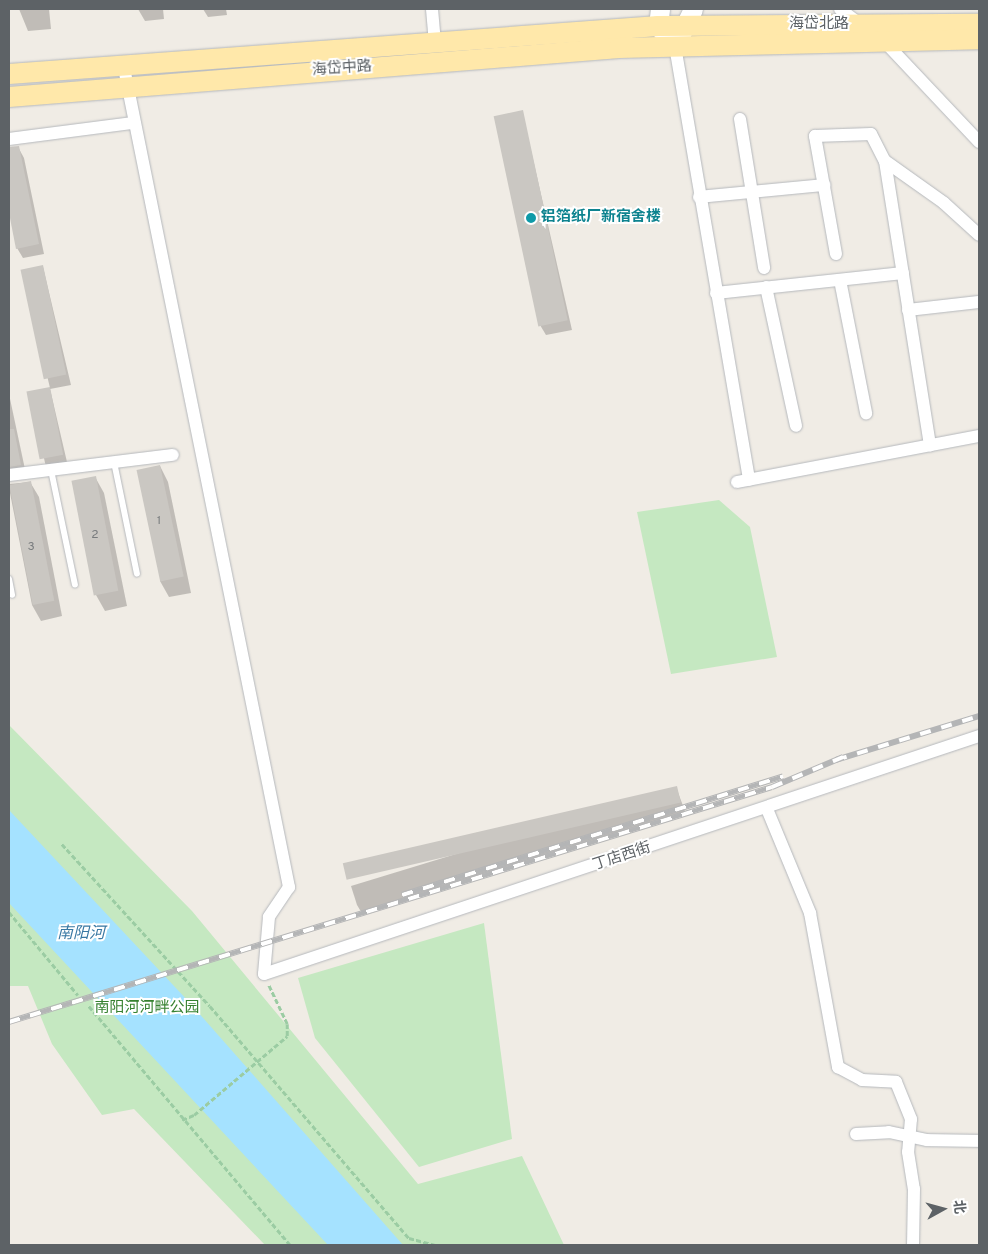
<!DOCTYPE html>
<meta charset="utf-8">
<style>
body{margin:0}
#map{position:relative;width:988px;height:1254px;overflow:hidden;background:#f0ece5;font-family:Overpass,"Noto Sans SC",sans-serif}
div>[style]{position:absolute}
.green>*{inset:0;background:#c5e8c1}
.water>*{inset:0;background:#a5e2ff}
.shadow>*{inset:0;background:#0003}
.building>*{inset:0;background:#cac7c2;transform-origin:0 0}
.path>*{height:2.5px;margin-top:-1.25px;transform-origin:0;background:repeating-linear-gradient(90deg,#9bcca3 0 5px,transparent 0 7.5px)}
.roads{filter:drop-shadow(0 0 1px #b5b8bc) drop-shadow(0 0 1px #b5b8bc)}
.lane>*{height:6px;margin:-3px;padding:0 3px;transform-origin:3px;border-radius:3px;background:#fff}
.street>*{height:12px;margin:-6px;padding:0 6px;transform-origin:6px;border-radius:6px;background:#fff}
.secondary>*{height:19px;margin:-9.5px;padding:0 9.5px;transform-origin:9.5px;border-radius:9.5px;background:#fff}
.primary>*{height:20px;margin:-10px;padding:0 10px;transform-origin:10px;border-radius:10px;background:#ffe8aa}
.rail>*{height:5.5px;margin-top:-2.75px;transform-origin:0;background:repeating-linear-gradient(90deg,#fff 0 11px,#b4b5b6 0 22px);box-sizing:border-box;border-block:1px solid #b4b5b6}
.dots>*{width:14px;height:14px;translate:-50% -50%;box-sizing:border-box;border:2px solid #fff;border-radius:50%}
span{translate:-50% -50%;white-space:nowrap;text-align:center;line-height:1.15;-webkit-text-stroke:4px #fff;paint-order:stroke}
.number-label{font-size:12px;color:#787b7d}
.number-label span{-webkit-text-stroke-width:0}
.street-label{font-size:15px;color:#5d6266}
.culture-label{font-size:15px;color:#0d838f;font-weight:700}
.left{translate:0 -50%;text-align:left}
.park-label{font-size:15px;color:#368130}
.water-label{font-size:16px;color:#3978a3;font-style:italic}
.frame{position:absolute;inset:0;border:10px solid #5d6266;pointer-events:none}
.north{position:absolute;left:918px;top:1184px;width:50px;height:50px;-webkit-text-stroke:4px #fff;paint-order:stroke;rotate:83deg;font-size:14px;font-weight:700;line-height:20px;text-align:center;color:#5d6266}
.north::after{content:'';display:block;margin:auto;width:18px;height:22px;background:#5d6266;clip-path:polygon(50% 0,100% 100%,50% 72%,0 100%)}
</style>
<div id="map">
<div class="green">
<div style="clip-path:polygon(719px 500px,750px 527px,777px 657px,671px 674px,637px 512px)"></div>
<div style="clip-path:polygon(9px 725px,192px 911px,418px 1184px,522px 1156px,564px 1245px,265px 1245px,134px 1109px,102px 1115px,52px 1044px,28px 986px,9px 986px)"></div>
<div style="clip-path:polygon(484px 923px,512px 1139px,419px 1167px,315px 1038px,298px 978px)"></div>
</div>
<div class="water">
<div style="clip-path:polygon(9px 810px,189px 1002px,403px 1245px,328px 1245px,9px 903px)"></div>
</div>
<div class="shadow">
<div style="clip-path:polygon(19px 9px,49px 9px,51px 29px,28px 31px)"></div>
<div style="clip-path:polygon(138px 9px,163px 9px,164px 19px,145px 21px)"></div>
<div style="clip-path:polygon(203px 9px,226px 9px,227px 15px,208px 17px)"></div>
<div style="clip-path:polygon(522px 111px,572px 330px,546px 335px,540px 325px)"></div>
<div style="clip-path:polygon(9px 147px,18px 147px,24px 158px,44px 254px,23px 258px,17px 248px,9px 207px)"></div>
<div style="clip-path:polygon(43px 267px,71px 385px,50px 389px,67px 462px,46px 467px,29px 393px,50px 388px,22px 271px)"></div>
<div style="clip-path:polygon(9px 394px,26px 474px,9px 478px)"></div>
<div style="clip-path:polygon(160px 466px,168px 482px,191px 593px,169px 597px,160px 581px)"></div>
<div style="clip-path:polygon(95px 477px,104px 493px,127px 606px,105px 611px,96px 595px)"></div>
<div style="clip-path:polygon(30px 482px,39px 497px,62px 616px,41px 621px,32px 605px,9px 488px,9px 484px)"></div>
<div style="clip-path:polygon(676px 787px,686px 814px,363px 915px,357px 905px,351px 886px)"></div>
</div>
<div class="building">
<div style="left:523px;top:110px;width:215px;height:30px;rotate:78deg"></div>
<div style="clip-path:polygon(19px 146px,39px 244px,16px 249px,9px 213px,9px 147px)"></div>
<div style="left:43px;top:265px;width:112px;height:23px;rotate:78deg"></div>
<div style="left:50px;top:387px;width:69px;height:24px;rotate:79deg"></div>
<div style="clip-path:polygon(9px 429px,14px 429px,21px 465px,9px 467px)"></div>
<div style="left:160px;top:465px;width:114px;height:24px;rotate:78deg"></div>
<div style="left:96px;top:476px;width:117px;height:25px;rotate:79deg"></div>
<div style="left:31px;top:481px;width:122px;height:22px;rotate:79deg"></div>
<div style="left:677px;top:786px;width:17px;height:343px;rotate:77deg"></div>
</div>
<div class="path">
<div style="left:62px;top:844px;width:219px;rotate:47.6deg"></div>
<div style="left:210px;top:1006px;width:306px;rotate:49.4deg"></div>
<div style="left:409px;top:1238px;width:28px;rotate:15deg"></div>
<div style="left:9px;top:912px;width:108px;rotate:50.3deg"></div>
<div style="left:89px;top:1006px;width:312px;rotate:49.9deg"></div>
<div style="left:182px;top:1120px;width:13px;rotate:-23deg"></div>
<div style="left:194px;top:1115px;width:122px;rotate:-40.3deg"></div>
<div style="left:287px;top:1036px;width:12px;rotate:-90deg"></div>
<div style="left:287px;top:1024px;width:44px;rotate:-115.4deg"></div>
</div>
<div class="roads">
<div class="lane">
<div style="left:114px;top:462px;width:114px;rotate:78.4deg"></div>
<div style="left:51px;top:470px;width:117px;rotate:78.2deg"></div>
<div style="left:9px;top:579px;width:16px;rotate:79deg"></div>
</div>
<div class="street">
<div style="left:432px;top:9px;width:33px;rotate:85deg"></div>
<div style="left:840px;top:9px;width:25px;rotate:37deg"></div>
<div style="left:883px;top:40px;width:140px;rotate:46.7deg"></div>
<div style="left:675px;top:46px;width:440px;rotate:80.3deg"></div>
<div style="left:123px;top:63px;width:841px;rotate:78.61deg"></div>
<div style="left:289px;top:887px;width:36px;rotate:124deg"></div>
<div style="left:269px;top:917px;width:57px;rotate:95deg"></div>
<div style="left:264px;top:974px;width:754px;rotate:-18.41deg"></div>
<div style="left:740px;top:119px;width:151px;rotate:80.8deg"></div>
<div style="left:9px;top:139px;width:125px;rotate:-7.4deg"></div>
<div style="left:885px;top:161px;width:288px;rotate:81deg"></div>
<div style="left:699px;top:197px;width:126px;rotate:-5.5deg"></div>
<div style="left:836px;top:254px;width:120px;rotate:-100.1deg"></div>
<div style="left:815px;top:136px;width:56px;rotate:-2deg"></div>
<div style="left:871px;top:134px;width:30px;rotate:63deg"></div>
<div style="left:885px;top:161px;width:72px;rotate:35.4deg"></div>
<div style="left:944px;top:203px;width:47px;rotate:42.4deg"></div>
<div style="left:840px;top:280px;width:136px;rotate:78.9deg"></div>
<div style="left:766px;top:287px;width:142px;rotate:77.8deg"></div>
<div style="left:716px;top:293px;width:188px;rotate:-6.1deg"></div>
<div style="left:908px;top:310px;width:71px;rotate:-6.4deg"></div>
<div style="left:9px;top:475px;width:165px;rotate:-7deg"></div>
<div style="left:737px;top:482px;width:246px;rotate:-10.8deg"></div>
<div style="left:767px;top:809px;width:113px;rotate:67.5deg"></div>
<div style="left:810px;top:913px;width:157px;rotate:79.7deg"></div>
<div style="left:838px;top:1067px;width:27px;rotate:28deg"></div>
<div style="left:862px;top:1080px;width:34px;rotate:3deg"></div>
<div style="left:896px;top:1082px;width:40px;rotate:68deg"></div>
<div style="left:911px;top:1119px;width:33px;rotate:95deg"></div>
<div style="left:908px;top:1152px;width:37px;rotate:81deg"></div>
<div style="left:914px;top:1189px;width:56px;rotate:91deg"></div>
<div style="left:856px;top:1134px;width:33px;rotate:-3deg"></div>
<div style="left:889px;top:1132px;width:39px;rotate:12deg"></div>
<div style="left:927px;top:1140px;width:52px;rotate:1.1deg"></div>
</div>
<div class="secondary">
<div style="left:660px;top:9px;width:17px;rotate:97deg"></div>
<div style="left:658px;top:26px;width:26px;rotate:50deg"></div>
<div style="left:675px;top:46px;width:41px;rotate:-64.1deg"></div>
</div>
<div class="primary">
<div style="left:9px;top:74px;width:651px;rotate:-4.23deg"></div>
<div style="left:658px;top:26px;width:321px;rotate:-0.4deg"></div>
<div style="left:9px;top:97px;width:612px;rotate:-4.59deg"></div>
<div style="left:619px;top:48px;width:360px;rotate:-1.4deg"></div>
</div>
</div>
<div class="rail">
<div style="left:836px;top:760px;width:150px;rotate:-17.1deg"></div>
<div style="left:402px;top:895px;width:399px;rotate:-17.3deg"></div>
<div style="left:9px;top:1022px;width:798px;rotate:-17.12deg"></div>
<div style="left:772px;top:787px;width:77px;rotate:-22.9deg"></div>
</div>
<div class="dots">
<div style="left:531px;top:218px;background:#0f9aa8"></div>
</div>
<div class="number-label">
<span style="left:159px;top:522px">1</span>
<span style="left:95px;top:536px">2</span>
<span style="left:31px;top:548px">3</span>
</div>
<div class="street-label">
<span style="left:819px;top:25px">海岱北路</span>
<span style="left:342px;top:69px;rotate:-4deg">海岱中路</span>
<span style="left:622px;top:857px;rotate:-18deg">丁店西街</span>
</div>
<div class="culture-label">
<span class="left" style="left:541px;top:218px">铝箔纸厂新宿舍楼</span>
</div>
<div class="park-label">
<span style="left:147px;top:1009px">南阳河河畔公园</span>
</div>
<div class="water-label">
<span style="left:81px;top:934px">南阳河</span>
</div>
<div class="frame"></div>
<div class="north">北</div>
</div>
